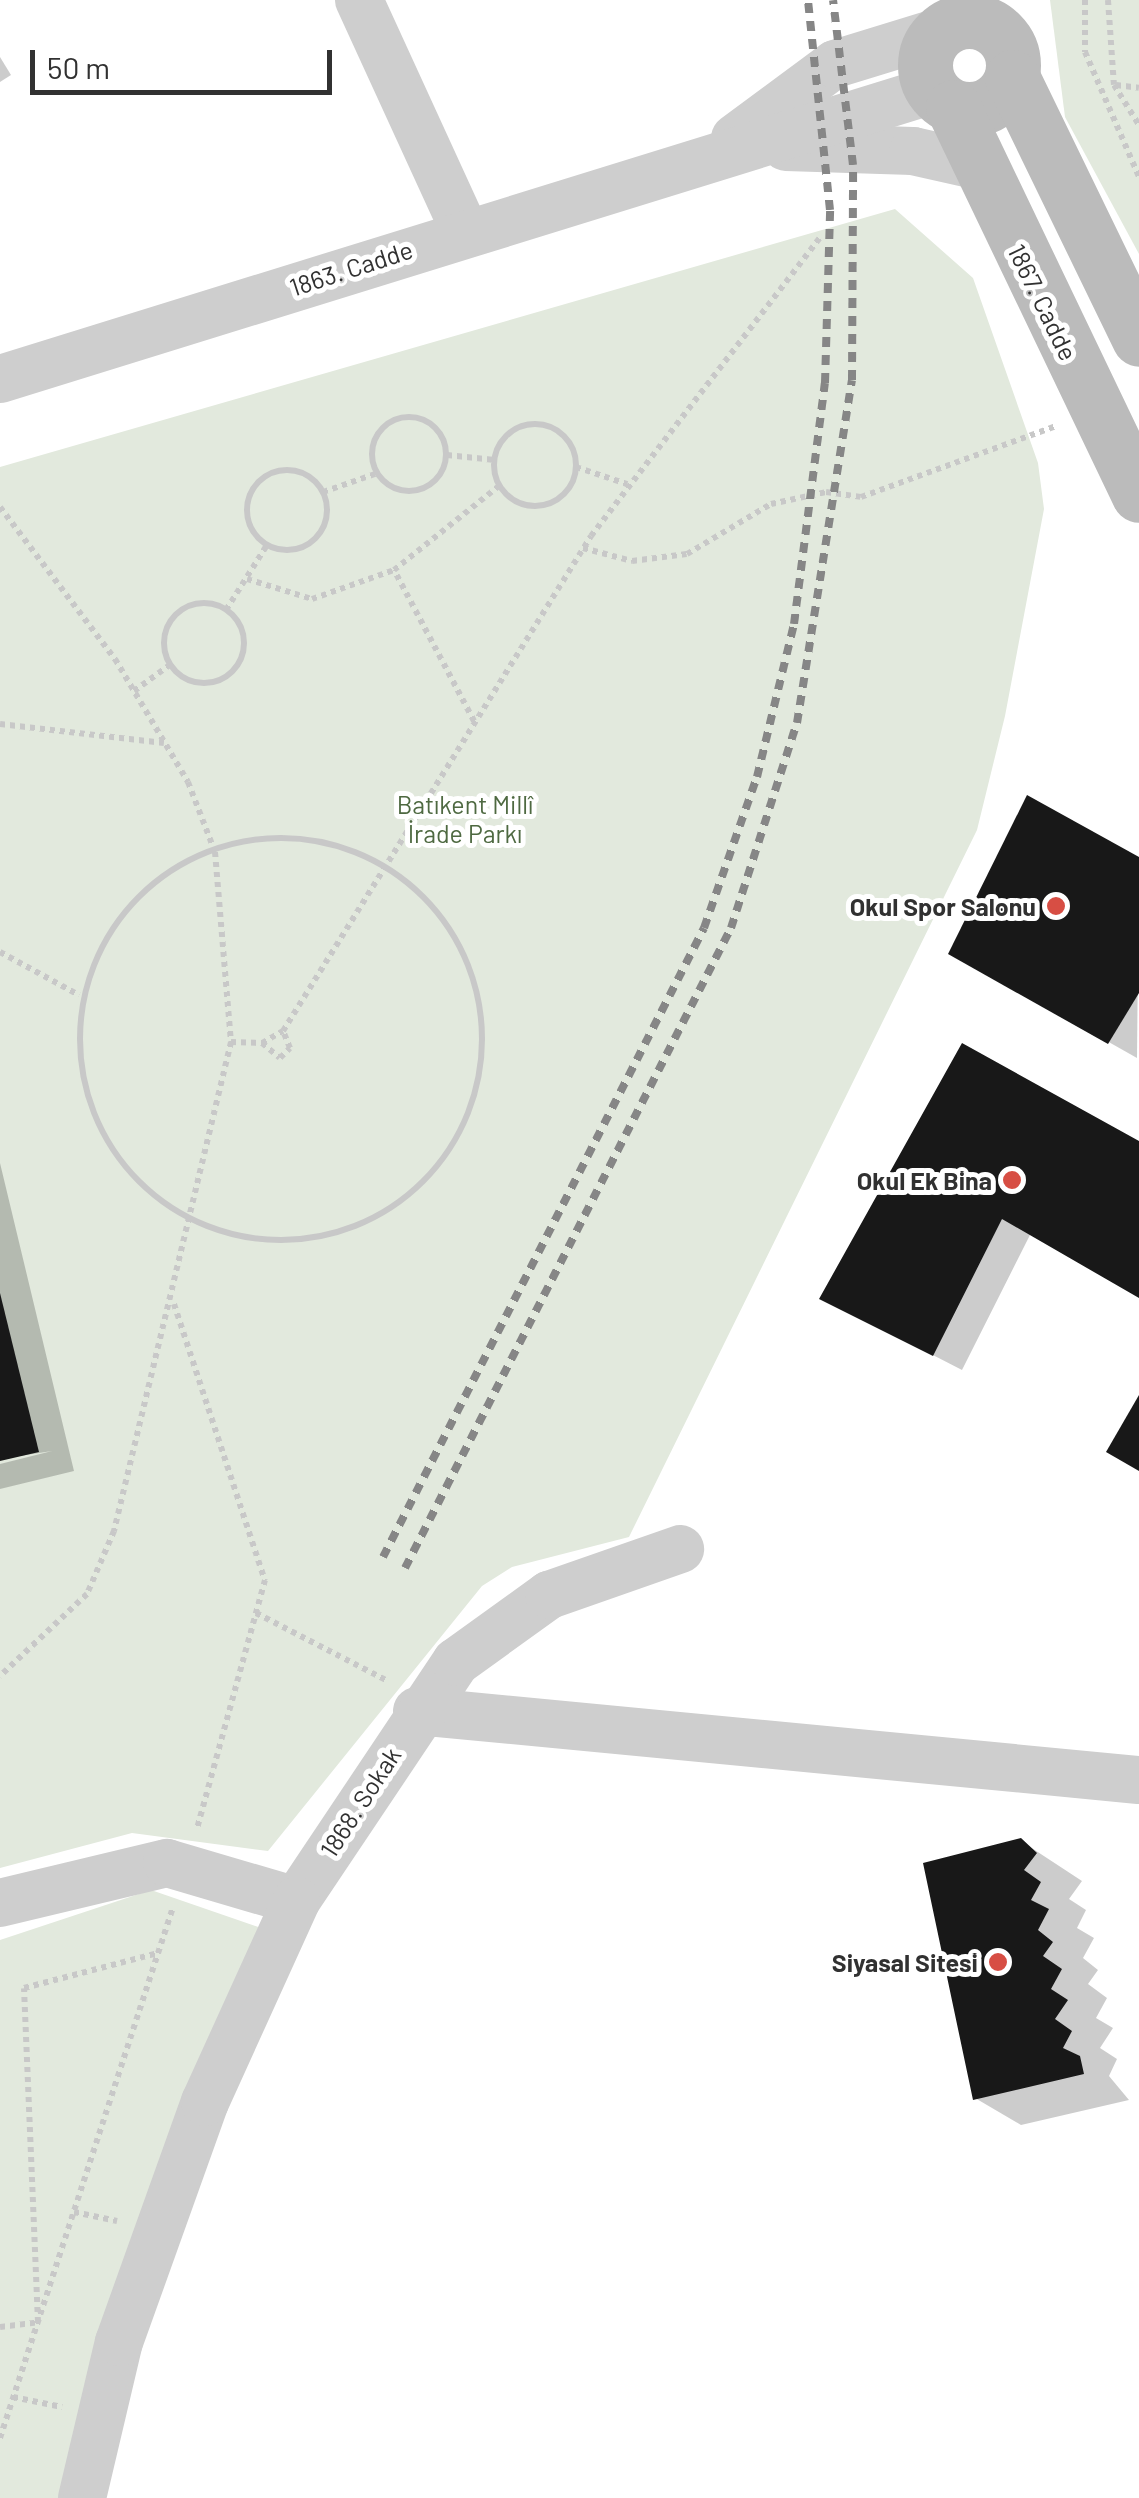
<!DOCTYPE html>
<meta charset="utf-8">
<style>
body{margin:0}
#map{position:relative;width:1139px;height:2498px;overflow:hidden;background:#fff;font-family:Barlow,sans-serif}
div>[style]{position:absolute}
.green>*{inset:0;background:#e2e9dd}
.shadow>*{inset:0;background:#0003}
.building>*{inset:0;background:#181818}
.path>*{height:6px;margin-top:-3px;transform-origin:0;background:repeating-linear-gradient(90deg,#c8c8c8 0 5px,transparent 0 10px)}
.path>.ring{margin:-3px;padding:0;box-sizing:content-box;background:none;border:6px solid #c8c8c8;border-radius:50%}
.street>*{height:48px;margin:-24px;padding:0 24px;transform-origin:24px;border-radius:24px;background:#cecece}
.secondary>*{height:55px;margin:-27.5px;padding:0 27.5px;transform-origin:27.5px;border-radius:27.5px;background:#bbb}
.secondary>.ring{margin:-27.5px;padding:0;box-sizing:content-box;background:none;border:55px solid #bbb;border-radius:50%}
.rail>*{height:8px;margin-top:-4px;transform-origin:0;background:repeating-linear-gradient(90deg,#868686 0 10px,transparent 0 18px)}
.dots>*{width:28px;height:28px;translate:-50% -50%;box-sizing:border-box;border:5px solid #fff;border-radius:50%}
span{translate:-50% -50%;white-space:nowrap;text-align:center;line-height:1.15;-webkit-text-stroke:10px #fff;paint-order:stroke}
.street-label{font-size:25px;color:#313131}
.park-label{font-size:25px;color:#4e6941}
.poi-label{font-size:25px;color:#313131;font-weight:700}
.right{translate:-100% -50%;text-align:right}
.scale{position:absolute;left:30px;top:50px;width:302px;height:45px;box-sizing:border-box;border:5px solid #313131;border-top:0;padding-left:12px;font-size:30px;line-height:35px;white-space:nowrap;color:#313131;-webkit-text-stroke:8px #fff;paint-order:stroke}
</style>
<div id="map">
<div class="green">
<div style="clip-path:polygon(1050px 0,1139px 0,1139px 254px,1065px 117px)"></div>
<div style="clip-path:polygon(895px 209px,973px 278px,1038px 463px,1044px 509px,1005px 716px,977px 830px,629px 1537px,512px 1567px,482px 1586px,268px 1851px,132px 1833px,0 1868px,0 467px)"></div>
<div style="clip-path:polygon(151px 1890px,267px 1930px,66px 2498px,0 2498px,0 1940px)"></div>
</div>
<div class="shadow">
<div style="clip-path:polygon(0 57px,11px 75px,0 82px)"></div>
<div style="clip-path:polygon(1139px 860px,1137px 1058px,951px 953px)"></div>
<div style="clip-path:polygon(1139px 1144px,1139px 1295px,1031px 1233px,962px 1370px,822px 1298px)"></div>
<div style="clip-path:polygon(0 1163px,74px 1471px,0 1489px,0 1464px,52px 1451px,0 1459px)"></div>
<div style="clip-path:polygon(1021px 1841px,1082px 1881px,1069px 1899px,1086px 1910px,1077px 1928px,1094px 1938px,1083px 1958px,1098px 1970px,1088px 1984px,1107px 1998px,1096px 2018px,1113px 2028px,1100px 2048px,1117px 2059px,1109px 2076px,1129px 2100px,1021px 2125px,975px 2098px)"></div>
</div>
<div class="building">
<div style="clip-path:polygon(1027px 795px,1139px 857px,1139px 993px,1108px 1044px,948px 954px)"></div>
<div style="clip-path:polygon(962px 1043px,1139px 1141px,1139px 1298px,1002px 1219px,933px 1356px,819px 1299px)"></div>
<div style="clip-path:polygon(0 1293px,39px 1452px,0 1461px)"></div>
<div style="clip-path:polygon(1139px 1395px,1139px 1471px,1106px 1452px)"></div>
<div style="clip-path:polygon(1021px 1838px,1037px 1853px,1024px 1870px,1041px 1882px,1031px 1900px,1049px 1909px,1038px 1930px,1053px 1942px,1043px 1956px,1062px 1969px,1051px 1989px,1068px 2000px,1055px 2019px,1072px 2031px,1063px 2048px,1080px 2056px,1084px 2074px,973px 2100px,923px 1863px)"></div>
</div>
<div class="path">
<div style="left:1085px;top:0;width:52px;rotate:90deg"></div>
<div style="left:1085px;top:52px;width:136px;rotate:66.6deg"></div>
<div style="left:1108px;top:0;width:85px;rotate:86deg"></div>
<div style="left:1114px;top:85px;width:47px;rotate:58deg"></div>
<div style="left:1116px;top:85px;width:23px;rotate:7deg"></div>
<div class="ring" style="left:372px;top:417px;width:68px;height:68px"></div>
<div class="ring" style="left:494px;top:424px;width:76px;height:76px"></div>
<div style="left:447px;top:455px;width:48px;rotate:5.9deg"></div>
<div style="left:576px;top:467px;width:54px;rotate:18.4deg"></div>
<div class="ring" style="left:247px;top:470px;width:74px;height:74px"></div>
<div style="left:323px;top:492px;width:58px;rotate:-19.1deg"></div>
<div style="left:0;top:507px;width:191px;rotate:52.9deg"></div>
<div style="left:115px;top:659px;width:143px;rotate:59.3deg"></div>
<div style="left:188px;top:782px;width:75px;rotate:68.9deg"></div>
<div style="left:215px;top:852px;width:191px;rotate:85.2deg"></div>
<div style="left:231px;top:1042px;width:503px;rotate:103.46deg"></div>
<div style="left:114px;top:1531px;width:69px;rotate:113.2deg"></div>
<div style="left:87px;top:1594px;width:120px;rotate:136.7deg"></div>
<div style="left:583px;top:548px;width:51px;rotate:14.9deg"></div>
<div style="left:632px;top:561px;width:55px;rotate:-7.3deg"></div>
<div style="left:687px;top:554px;width:98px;rotate:-30.8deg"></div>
<div style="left:771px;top:504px;width:56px;rotate:-12.3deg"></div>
<div style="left:826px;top:492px;width:35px;rotate:8deg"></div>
<div style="left:861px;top:497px;width:208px;rotate:-20deg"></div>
<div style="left:247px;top:579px;width:68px;rotate:17.1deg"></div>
<div style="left:312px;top:599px;width:87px;rotate:-19.5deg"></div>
<div class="ring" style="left:164px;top:603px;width:74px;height:74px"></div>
<div style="left:226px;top:610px;width:77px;rotate:-57.8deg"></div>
<div style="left:134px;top:691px;width:46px;rotate:-36.1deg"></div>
<div style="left:474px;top:721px;width:171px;rotate:-117.9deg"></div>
<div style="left:394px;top:570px;width:136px;rotate:-38.7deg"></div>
<div style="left:0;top:724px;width:165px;rotate:6.6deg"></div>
<div class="ring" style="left:80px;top:838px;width:396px;height:396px"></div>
<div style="left:0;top:952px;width:90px;rotate:28.6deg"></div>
<div style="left:231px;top:1042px;width:31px;rotate:2deg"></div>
<div style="left:262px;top:1043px;width:23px;rotate:40deg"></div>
<div style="left:280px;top:1058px;width:14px;rotate:-45deg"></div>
<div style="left:290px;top:1048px;width:18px;rotate:-112deg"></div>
<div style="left:262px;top:1043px;width:24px;rotate:-30deg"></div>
<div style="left:283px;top:1031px;width:583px;rotate:-58.11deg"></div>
<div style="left:591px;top:536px;width:376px;rotate:-52.5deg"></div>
<div style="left:174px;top:1304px;width:291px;rotate:71.8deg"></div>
<div style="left:265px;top:1580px;width:257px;rotate:105.3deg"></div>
<div style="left:256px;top:1613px;width:148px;rotate:27.3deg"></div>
<div style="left:74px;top:2212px;width:44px;rotate:11.8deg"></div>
<div style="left:0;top:2327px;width:38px;rotate:-7deg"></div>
<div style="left:38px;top:2322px;width:334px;rotate:-92.4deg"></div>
<div style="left:24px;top:1988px;width:138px;rotate:-14.6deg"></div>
<div style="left:13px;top:2397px;width:50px;rotate:11.5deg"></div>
<div style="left:0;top:2438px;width:558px;rotate:-71.95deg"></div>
</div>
<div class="street">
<div style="left:359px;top:0;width:255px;rotate:65.4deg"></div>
<div style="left:735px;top:138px;width:124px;rotate:-36.5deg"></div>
<div style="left:835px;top:64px;width:109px;rotate:-17.1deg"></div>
<div style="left:786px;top:147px;width:127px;rotate:1.8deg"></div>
<div style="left:913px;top:151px;width:64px;rotate:12.7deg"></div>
<div style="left:0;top:379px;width:977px;rotate:-17.21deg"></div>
<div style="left:417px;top:1711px;width:725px;rotate:5.46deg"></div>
<div style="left:0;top:1903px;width:172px;rotate:-13.5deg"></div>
<div style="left:167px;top:1863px;width:134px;rotate:16.4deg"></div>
<div style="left:296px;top:1901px;width:288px;rotate:-56.2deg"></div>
<div style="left:456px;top:1662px;width:115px;rotate:-35.8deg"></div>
<div style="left:549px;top:1595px;width:139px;rotate:-19.3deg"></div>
<div style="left:82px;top:2498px;width:160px;rotate:-76.7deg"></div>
<div style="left:119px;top:2342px;width:255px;rotate:-70.3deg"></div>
<div style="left:205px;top:2102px;width:221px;rotate:-65.6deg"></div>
</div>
<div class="secondary">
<div class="ring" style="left:925px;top:21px;width:33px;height:33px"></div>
<div style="left:1012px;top:77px;width:291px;rotate:64.1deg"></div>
<div style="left:953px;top:107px;width:430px;rotate:64.4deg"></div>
</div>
<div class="rail">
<div style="left:383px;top:1557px;width:706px;rotate:-62.96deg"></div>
<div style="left:704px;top:928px;width:160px;rotate:-70.7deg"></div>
<div style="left:757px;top:777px;width:157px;rotate:-76.4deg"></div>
<div style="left:794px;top:624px;width:243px;rotate:-82.7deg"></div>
<div style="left:825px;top:383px;width:173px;rotate:-88.3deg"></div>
<div style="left:830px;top:210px;width:211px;rotate:-96deg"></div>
<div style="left:405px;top:1568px;width:718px;rotate:-63.01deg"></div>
<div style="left:731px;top:928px;width:215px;rotate:-72.2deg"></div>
<div style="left:797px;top:723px;width:347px;rotate:-80.9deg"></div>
<div style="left:852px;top:380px;width:215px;rotate:-89.7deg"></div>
<div style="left:853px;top:165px;width:166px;rotate:-96.9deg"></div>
</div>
<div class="dots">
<div style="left:1056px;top:906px;background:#d74e44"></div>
<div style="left:1012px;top:1180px;background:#d74e44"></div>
<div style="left:998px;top:1962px;background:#d74e44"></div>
</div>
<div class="street-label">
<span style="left:351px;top:268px;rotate:-18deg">1863. Cadde</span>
<span style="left:1043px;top:302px;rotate:64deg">1867. Cadde</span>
<span style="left:360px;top:1802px;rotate:-57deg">1868. Sokak</span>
</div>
<div class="park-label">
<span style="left:465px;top:819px">Batıkent Millî<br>İrade Parkı</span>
</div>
<div class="poi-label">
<span class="right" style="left:1036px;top:906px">Okul Spor Salonu</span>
<span class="right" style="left:992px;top:1180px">Okul Ek Bina</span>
<span class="right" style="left:978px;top:1962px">Siyasal Sitesi</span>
</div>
<div class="scale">50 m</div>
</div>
